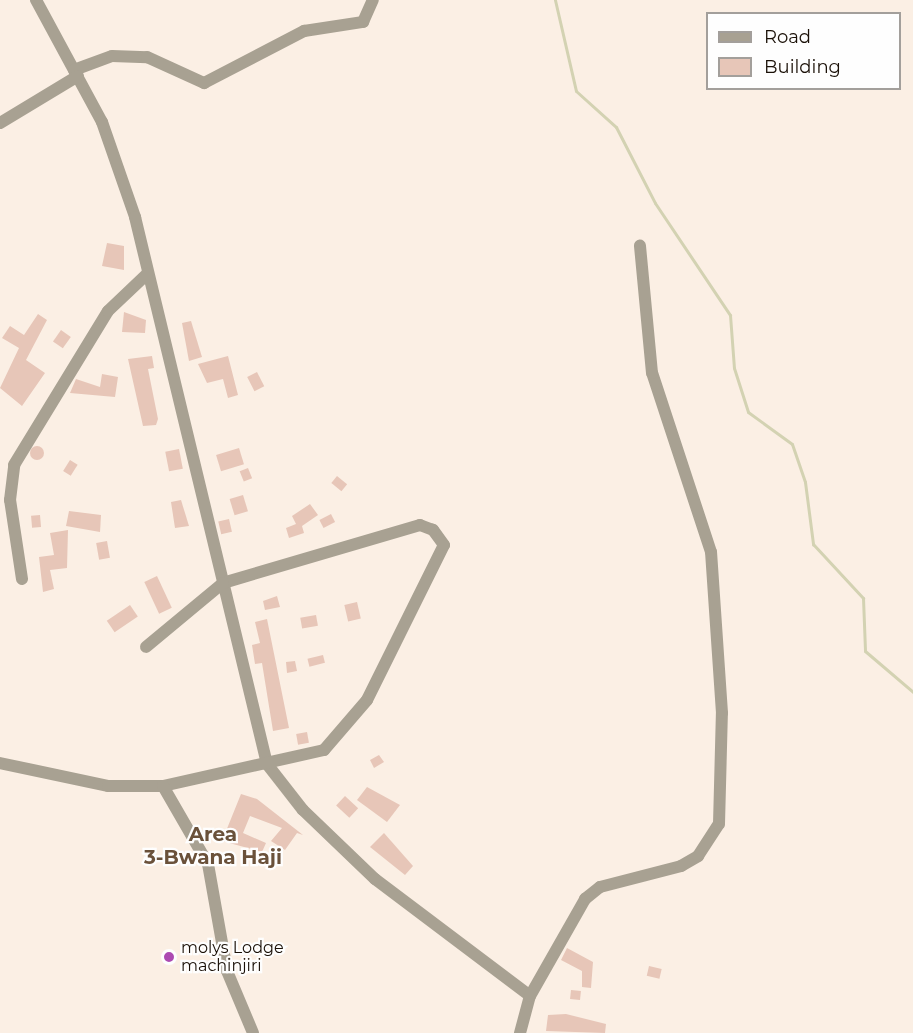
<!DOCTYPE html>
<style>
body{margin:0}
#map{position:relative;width:913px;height:1033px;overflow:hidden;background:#fbefe4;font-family:Montserrat,sans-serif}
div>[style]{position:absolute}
.stream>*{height:3px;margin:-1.5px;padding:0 1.5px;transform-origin:1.5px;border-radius:1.5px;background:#d3d2b2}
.building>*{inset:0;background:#e7c6b8;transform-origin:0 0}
.round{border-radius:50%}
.street>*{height:12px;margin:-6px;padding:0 6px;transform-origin:6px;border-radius:6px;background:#a8a192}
.dots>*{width:16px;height:16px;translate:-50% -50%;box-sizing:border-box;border:3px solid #fefefe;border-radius:50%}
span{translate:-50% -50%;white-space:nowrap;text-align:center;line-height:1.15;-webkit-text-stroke:4.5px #fefefe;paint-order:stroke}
.poi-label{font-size:16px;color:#1a1007}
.left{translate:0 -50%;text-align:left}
.quarter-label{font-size:20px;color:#6a513a;font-weight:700}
.legend{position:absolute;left:706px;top:12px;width:195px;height:78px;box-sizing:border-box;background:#fefefe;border:2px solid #a39f9b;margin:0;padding:8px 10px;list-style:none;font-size:18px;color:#1a1007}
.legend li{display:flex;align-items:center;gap:12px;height:30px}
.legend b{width:30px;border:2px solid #a39f9b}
</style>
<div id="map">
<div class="stream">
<div style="left:555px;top:0;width:93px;rotate:77deg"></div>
<div style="left:576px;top:91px;width:54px;rotate:42deg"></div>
<div style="left:616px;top:127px;width:85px;rotate:62.8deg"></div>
<div style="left:655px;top:203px;width:135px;rotate:56.2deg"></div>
<div style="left:730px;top:315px;width:53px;rotate:85.7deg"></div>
<div style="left:734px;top:368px;width:46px;rotate:72.3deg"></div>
<div style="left:748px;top:412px;width:54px;rotate:36deg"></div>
<div style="left:792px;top:444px;width:40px;rotate:71.1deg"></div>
<div style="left:805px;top:482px;width:63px;rotate:82.6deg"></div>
<div style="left:813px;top:544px;width:74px;rotate:47.2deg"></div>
<div style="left:863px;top:598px;width:53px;rotate:87.8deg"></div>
<div style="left:865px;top:651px;width:63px;rotate:40.5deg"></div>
</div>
<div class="building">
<div style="clip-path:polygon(107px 243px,124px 246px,124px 270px,102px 266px)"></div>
<div style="clip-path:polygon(124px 312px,146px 320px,145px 333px,122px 332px)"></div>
<div style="clip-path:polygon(38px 314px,47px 320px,26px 360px,45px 373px,22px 406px,0 388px,19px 348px,2px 338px,10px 326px,24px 335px)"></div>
<div style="clip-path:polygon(191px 321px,202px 357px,189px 361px,182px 323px)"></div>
<div style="left:61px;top:330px;width:12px;height:14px;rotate:35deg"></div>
<div style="clip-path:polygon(152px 356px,154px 368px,148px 369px,158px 419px,156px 425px,143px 426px,128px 359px)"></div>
<div style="clip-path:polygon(228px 356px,238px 395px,228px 398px,223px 379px,207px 383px,198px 364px)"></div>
<div style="left:257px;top:372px;width:16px;height:11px;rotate:63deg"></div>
<div style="clip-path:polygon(102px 374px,118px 377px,115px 397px,70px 393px,76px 379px,100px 387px)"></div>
<div class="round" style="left:30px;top:446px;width:14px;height:14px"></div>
<div style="left:239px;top:448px;width:17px;height:24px;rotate:73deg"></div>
<div style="left:179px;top:449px;width:20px;height:14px;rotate:79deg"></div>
<div style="left:70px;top:460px;width:9px;height:13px;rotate:32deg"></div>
<div style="left:248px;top:468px;width:11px;height:9px;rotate:68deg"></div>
<div style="left:337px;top:476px;width:13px;height:9px;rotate:39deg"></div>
<div style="left:243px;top:495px;width:17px;height:14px;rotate:73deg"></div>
<div style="clip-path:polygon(181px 500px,189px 526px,175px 528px,171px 502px)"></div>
<div style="clip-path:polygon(310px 504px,318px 515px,302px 526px,304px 533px,289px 538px,286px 528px,296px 524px,292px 516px)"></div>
<div style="clip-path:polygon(69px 511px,101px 515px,100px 532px,66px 526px)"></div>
<div style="left:331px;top:514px;width:9px;height:13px;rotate:63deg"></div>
<div style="left:40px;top:515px;width:12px;height:9px;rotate:85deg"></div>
<div style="left:229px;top:519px;width:13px;height:11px;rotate:77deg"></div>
<div style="clip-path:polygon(68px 530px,67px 568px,50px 570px,54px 589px,43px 592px,39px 557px,54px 555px,50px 533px)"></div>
<div style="left:107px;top:541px;width:17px;height:11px;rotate:80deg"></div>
<div style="left:157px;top:576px;width:35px;height:14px;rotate:65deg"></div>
<div style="clip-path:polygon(277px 596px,280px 607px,265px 610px,263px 601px)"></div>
<div style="left:357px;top:602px;width:17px;height:13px;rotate:77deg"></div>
<div style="left:130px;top:605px;width:14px;height:28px;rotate:56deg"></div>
<div style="left:316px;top:615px;width:11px;height:16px;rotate:80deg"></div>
<div style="clip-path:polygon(267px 619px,289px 728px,273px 731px,262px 663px,255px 664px,252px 645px,260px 643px,255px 622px)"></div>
<div style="left:323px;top:655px;width:8px;height:16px;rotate:76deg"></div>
<div style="clip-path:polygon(295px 661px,297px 671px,287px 673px,286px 662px)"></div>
<div style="left:307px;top:732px;width:11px;height:11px;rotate:80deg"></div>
<div style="clip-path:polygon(379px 755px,384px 762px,374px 768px,370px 760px)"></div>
<div style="clip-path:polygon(367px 787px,400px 805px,387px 822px,357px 800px)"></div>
<div style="clip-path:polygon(241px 794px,257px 799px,303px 835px,297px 833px,285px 850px,271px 841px,282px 828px,250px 816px,243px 833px,266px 843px,262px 852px,222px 841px)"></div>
<div style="left:345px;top:796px;width:18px;height:13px;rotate:43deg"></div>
<div style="clip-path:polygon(384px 833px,413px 866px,405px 875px,370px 847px)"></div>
<div style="clip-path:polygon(567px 948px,593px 962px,591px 988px,582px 987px,582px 971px,561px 960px)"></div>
<div style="left:649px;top:966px;width:13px;height:10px;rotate:13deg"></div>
<div style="left:571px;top:990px;width:10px;height:9px;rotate:6deg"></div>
<div style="clip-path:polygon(566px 1014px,606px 1024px,605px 1033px,546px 1031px,548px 1015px)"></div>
</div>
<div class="street">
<div style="left:36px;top:0;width:139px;rotate:61.6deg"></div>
<div style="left:102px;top:122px;width:101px;rotate:70.8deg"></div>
<div style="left:135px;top:217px;width:563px;rotate:76.43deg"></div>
<div style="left:267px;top:764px;width:58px;rotate:52deg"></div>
<div style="left:303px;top:810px;width:100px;rotate:43.8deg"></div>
<div style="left:375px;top:879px;width:194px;rotate:37deg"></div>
<div style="left:74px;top:70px;width:40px;rotate:-20.2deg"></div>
<div style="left:112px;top:56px;width:35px;rotate:2deg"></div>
<div style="left:147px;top:57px;width:63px;rotate:24.5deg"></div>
<div style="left:204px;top:83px;width:113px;rotate:-27.5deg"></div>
<div style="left:304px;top:31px;width:60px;rotate:-8.7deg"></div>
<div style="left:363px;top:22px;width:24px;rotate:-66deg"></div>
<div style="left:0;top:123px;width:91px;rotate:-31.1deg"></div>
<div style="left:22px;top:579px;width:80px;rotate:-98.6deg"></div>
<div style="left:10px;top:500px;width:35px;rotate:-83deg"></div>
<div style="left:14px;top:465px;width:180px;rotate:-58.6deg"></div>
<div style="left:108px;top:311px;width:54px;rotate:-43.5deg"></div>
<div style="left:0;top:763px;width:110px;rotate:12deg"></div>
<div style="left:108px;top:786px;width:55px"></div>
<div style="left:163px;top:786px;width:165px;rotate:-12.6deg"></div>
<div style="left:324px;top:750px;width:66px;rotate:-49.3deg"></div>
<div style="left:367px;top:700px;width:173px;rotate:-63.6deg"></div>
<div style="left:444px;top:545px;width:19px;rotate:-126deg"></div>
<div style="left:433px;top:530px;width:14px;rotate:-159deg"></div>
<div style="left:420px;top:525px;width:205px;rotate:163.6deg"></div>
<div style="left:223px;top:583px;width:100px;rotate:140.3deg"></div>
<div style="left:163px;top:786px;width:90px;rotate:60deg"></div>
<div style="left:208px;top:864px;width:109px;rotate:79.9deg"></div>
<div style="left:227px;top:971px;width:67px;rotate:67.2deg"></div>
<div style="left:520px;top:1033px;width:38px;rotate:-75deg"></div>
<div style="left:530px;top:996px;width:112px;rotate:-60.4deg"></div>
<div style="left:585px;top:899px;width:19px;rotate:-39deg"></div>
<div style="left:600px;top:887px;width:84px;rotate:-14.5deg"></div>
<div style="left:681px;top:866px;width:20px;rotate:-30deg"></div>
<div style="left:698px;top:856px;width:38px;rotate:-57deg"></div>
<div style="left:719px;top:824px;width:111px;rotate:-88.5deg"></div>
<div style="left:722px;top:713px;width:161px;rotate:-93.9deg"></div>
<div style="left:711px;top:552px;width:188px;rotate:-108.2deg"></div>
<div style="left:652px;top:373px;width:128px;rotate:-95.4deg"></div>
</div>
<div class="dots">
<div style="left:169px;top:957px;background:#ac4ab2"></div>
</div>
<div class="poi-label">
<span class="left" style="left:181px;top:957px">molys Lodge<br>machinjiri</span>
</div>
<div class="quarter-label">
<span style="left:213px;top:846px">Area<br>3-Bwana Haji</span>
</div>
<ul class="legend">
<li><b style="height:8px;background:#a8a192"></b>Road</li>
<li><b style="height:16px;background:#e7c6b8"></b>Building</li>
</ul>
</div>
